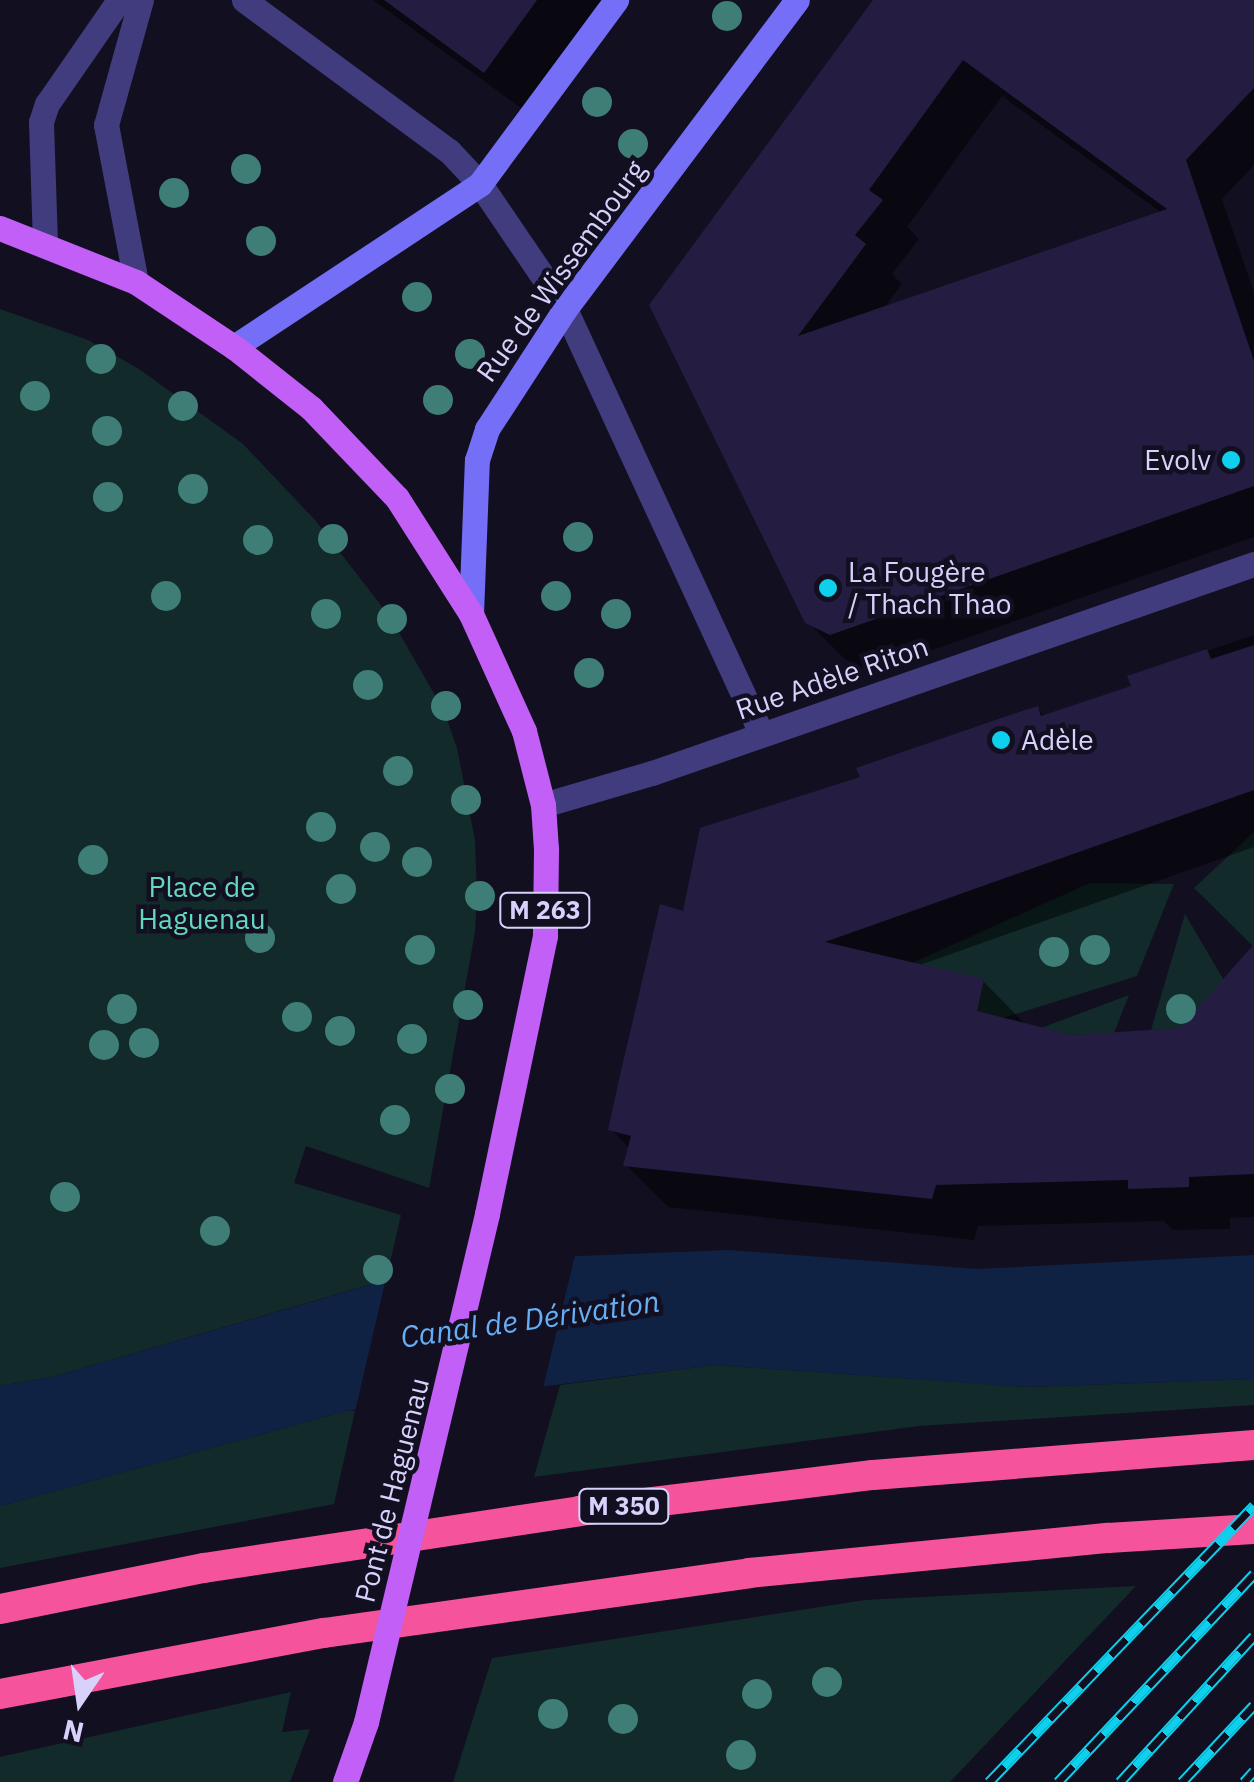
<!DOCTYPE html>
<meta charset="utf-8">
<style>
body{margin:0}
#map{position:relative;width:1254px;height:1782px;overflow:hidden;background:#120f21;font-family:"IBM Plex Sans",sans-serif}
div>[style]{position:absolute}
.green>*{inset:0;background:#122a2a}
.water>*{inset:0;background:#102243}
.pier>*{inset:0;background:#120f21}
.shadow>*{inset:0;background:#0007}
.building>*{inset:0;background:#241c41}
.lane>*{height:25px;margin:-12.5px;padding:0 12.5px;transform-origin:12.5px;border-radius:12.5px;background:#413c7d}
.street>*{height:25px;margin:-12.5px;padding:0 12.5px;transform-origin:12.5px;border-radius:12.5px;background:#413c7d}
.secondary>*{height:25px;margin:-12.5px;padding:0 12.5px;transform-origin:12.5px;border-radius:12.5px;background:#756ef7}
.primary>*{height:25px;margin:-12.5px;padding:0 12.5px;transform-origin:12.5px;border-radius:12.5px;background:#c25ff6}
.highway>*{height:30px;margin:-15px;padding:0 15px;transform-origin:15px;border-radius:15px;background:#f5539c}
.rail>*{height:11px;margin-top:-5.5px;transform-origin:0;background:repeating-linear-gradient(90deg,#120f21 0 22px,#0ecfec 0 44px);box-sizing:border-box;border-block:2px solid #0ecfec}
.primary-bridge>*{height:25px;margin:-12.5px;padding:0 12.5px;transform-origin:12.5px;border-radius:12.5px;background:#c25ff6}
.trees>*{width:30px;height:30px;margin:-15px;border-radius:50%;background:#3e7e77}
.dots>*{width:28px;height:28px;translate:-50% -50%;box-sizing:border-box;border:5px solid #120f21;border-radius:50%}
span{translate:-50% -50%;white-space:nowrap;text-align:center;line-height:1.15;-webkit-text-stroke:9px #120f21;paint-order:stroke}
.shield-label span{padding:2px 8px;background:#120f21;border:2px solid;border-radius:8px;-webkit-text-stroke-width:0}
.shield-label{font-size:25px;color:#d7d1fc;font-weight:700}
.street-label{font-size:28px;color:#d7d1fc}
.poi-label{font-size:28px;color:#d7d1fc}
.right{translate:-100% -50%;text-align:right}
.left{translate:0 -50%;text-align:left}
.park-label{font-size:28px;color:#62d8be}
.water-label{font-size:30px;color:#65aff6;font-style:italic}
.north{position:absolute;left:30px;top:1652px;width:100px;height:100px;-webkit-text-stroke:8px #120f21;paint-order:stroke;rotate:193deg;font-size:28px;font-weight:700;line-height:40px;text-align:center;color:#d7d1fc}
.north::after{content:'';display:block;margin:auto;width:35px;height:45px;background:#d7d1fc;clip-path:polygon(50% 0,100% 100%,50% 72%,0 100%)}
</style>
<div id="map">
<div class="green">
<div style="clip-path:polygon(0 309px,88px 340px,139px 369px,243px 444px,315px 520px,390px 617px,444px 711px,457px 748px,475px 840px,477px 895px,475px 932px,429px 1188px,306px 1146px,294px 1183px,401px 1215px,386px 1280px,52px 1377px,0 1386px)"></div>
<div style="clip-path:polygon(1254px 832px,1254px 947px,1194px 888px)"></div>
<div style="clip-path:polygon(1090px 883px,1174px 884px,1137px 976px,1003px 1018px,963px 1009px,912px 963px)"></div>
<div style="clip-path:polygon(1185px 914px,1232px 994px,1204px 1027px,1151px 1030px)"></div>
<div style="clip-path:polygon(1129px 995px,1114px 1033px,1072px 1035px,1041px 1028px)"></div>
<div style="clip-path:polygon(715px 1365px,1027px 1387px,1254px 1379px,1254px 1405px,919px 1426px,534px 1477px,560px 1385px)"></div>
<div style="clip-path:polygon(346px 1411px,355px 1411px,334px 1504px,0 1568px,0 1506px)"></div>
<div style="clip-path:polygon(1136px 1586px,950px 1782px,453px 1782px,492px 1658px,865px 1600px)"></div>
<div style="clip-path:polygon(291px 1692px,282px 1732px,310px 1729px,290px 1782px,0 1782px,0 1757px)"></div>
</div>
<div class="water">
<div style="clip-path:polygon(729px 1250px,977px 1269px,1254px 1255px,1254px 1379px,1026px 1387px,715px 1365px,346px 1411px,0 1506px,0 1386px,52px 1377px,404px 1275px,580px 1256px)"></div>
</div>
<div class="pier">
<div style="clip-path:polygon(576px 1251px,542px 1392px,354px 1416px,387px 1274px)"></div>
</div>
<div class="shadow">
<div style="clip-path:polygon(373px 0,613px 0,529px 114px)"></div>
<div style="clip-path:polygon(evenodd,877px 0,1254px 0,1254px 165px,1222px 199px,1254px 292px,1254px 537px,870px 672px,846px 660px,807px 621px,652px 305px,877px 0,1002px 96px,1163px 214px,883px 309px,902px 284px,892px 274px,919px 239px,907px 227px,1002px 96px)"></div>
<div style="clip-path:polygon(1254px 635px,1254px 847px,917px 966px,983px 981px,1025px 1024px,1071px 1038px,1181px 1031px,1254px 987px,1254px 1217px,1230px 1218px,1230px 1229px,1173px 1230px,1164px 1221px,978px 1226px,974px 1240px,668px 1207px,626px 1165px,630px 1149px,611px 1129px,684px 914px,863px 778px,1037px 709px,1046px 717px,1134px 687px,1131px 677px)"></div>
</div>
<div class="building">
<div style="clip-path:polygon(384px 0,537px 0,484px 73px)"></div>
<div style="clip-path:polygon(evenodd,873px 0,1254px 0,1254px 88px,1186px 160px,1254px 361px,1254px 486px,830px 635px,805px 623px,649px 305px,873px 0,963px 60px,1167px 209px,798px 336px,866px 244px,855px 235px,883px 200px,869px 190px,963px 60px)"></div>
<div style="clip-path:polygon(1254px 645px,1254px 790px,825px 942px,984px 979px,977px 1011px,1072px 1035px,1180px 1028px,1254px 944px,1254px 1174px,1189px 1177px,1189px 1187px,1128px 1189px,1128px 1180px,936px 1185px,932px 1199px,623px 1166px,631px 1136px,608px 1130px,618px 1084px,660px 904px,683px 911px,700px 828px,860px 777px,856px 768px,1007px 716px,1038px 706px,1041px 716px,1131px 686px,1127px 676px,1207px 649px,1211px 659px)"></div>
</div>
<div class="lane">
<div style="left:136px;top:282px;width:160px;rotate:-100.8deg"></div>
<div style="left:106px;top:125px;width:130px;rotate:-74.4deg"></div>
</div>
<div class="street">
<div style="left:244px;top:0;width:255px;rotate:36.4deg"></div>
<div style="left:449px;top:151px;width:45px;rotate:46.8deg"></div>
<div style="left:480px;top:184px;width:151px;rotate:55.8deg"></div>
<div style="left:565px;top:309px;width:468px;rotate:65.2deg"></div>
<div style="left:45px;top:243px;width:121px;rotate:-91.9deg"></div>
<div style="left:41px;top:122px;width:19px;rotate:-72deg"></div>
<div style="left:47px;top:104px;width:126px;rotate:-55.3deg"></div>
<div style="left:543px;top:805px;width:114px;rotate:-16.4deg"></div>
<div style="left:652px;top:773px;width:637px;rotate:-19.15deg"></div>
</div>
<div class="secondary">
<div style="left:234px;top:347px;width:295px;rotate:-33.5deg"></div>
<div style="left:480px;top:184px;width:229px;rotate:-53.5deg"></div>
<div style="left:471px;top:614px;width:154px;rotate:-87.8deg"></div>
<div style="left:477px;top:460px;width:33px;rotate:-72deg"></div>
<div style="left:487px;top:429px;width:143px;rotate:-57deg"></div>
<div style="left:565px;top:309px;width:386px;rotate:-53.1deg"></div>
</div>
<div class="primary">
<div style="left:0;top:228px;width:146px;rotate:21.7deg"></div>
<div style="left:136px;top:282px;width:118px;rotate:33.6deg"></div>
<div style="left:234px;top:347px;width:98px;rotate:38.4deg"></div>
<div style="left:311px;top:408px;width:124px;rotate:46.3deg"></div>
<div style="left:397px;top:498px;width:138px;rotate:57.5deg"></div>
<div style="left:471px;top:614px;width:128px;rotate:65.6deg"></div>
<div style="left:524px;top:731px;width:76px;rotate:75.6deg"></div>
<div style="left:543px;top:805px;width:44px;rotate:86.1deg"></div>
<div style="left:546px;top:849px;width:87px;rotate:90.7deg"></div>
<div style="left:545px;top:936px;width:284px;rotate:101.8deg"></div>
<div style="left:345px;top:1782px;width:64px;rotate:-70.7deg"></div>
</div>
<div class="highway">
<div style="left:0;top:1609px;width:208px;rotate:-11.4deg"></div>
<div style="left:204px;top:1568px;width:379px;rotate:-8.6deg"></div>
<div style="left:579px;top:1511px;width:296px;rotate:-7deg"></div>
<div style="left:873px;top:1475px;width:382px;rotate:-4.5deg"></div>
<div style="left:0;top:1694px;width:330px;rotate:-10.7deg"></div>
<div style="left:324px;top:1633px;width:429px;rotate:-8deg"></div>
<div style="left:749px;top:1573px;width:361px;rotate:-5.6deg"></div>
<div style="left:1108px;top:1538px;width:146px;rotate:-3.5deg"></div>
</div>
<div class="rail">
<div style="left:989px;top:1782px;width:383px;rotate:-46.2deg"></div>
<div style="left:1058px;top:1782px;width:286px;rotate:-46.7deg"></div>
<div style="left:1120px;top:1782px;width:198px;rotate:-47.5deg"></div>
<div style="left:1182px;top:1782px;width:105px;rotate:-46.9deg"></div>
<div style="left:1244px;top:1782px;width:15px;rotate:-48deg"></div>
</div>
<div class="primary-bridge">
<div style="left:366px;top:1722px;width:522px;rotate:-76.6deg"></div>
</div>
<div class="trees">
<div style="left:727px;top:16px"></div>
<div style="left:597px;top:102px"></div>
<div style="left:633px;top:144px"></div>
<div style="left:246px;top:169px"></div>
<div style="left:174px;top:193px"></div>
<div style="left:261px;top:241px"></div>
<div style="left:417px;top:297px"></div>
<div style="left:470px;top:354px"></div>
<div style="left:101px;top:359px"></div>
<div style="left:35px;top:396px"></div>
<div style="left:438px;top:400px"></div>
<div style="left:183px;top:406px"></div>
<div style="left:107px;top:431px"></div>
<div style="left:193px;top:489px"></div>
<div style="left:108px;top:497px"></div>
<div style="left:578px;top:537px"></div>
<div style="left:333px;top:539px"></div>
<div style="left:258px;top:540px"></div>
<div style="left:166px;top:596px"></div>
<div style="left:556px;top:596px"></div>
<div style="left:326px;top:614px"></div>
<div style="left:616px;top:614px"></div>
<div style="left:392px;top:619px"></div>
<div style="left:589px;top:673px"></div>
<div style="left:368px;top:685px"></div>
<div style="left:446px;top:706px"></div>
<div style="left:398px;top:771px"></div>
<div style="left:466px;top:800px"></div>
<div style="left:321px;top:827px"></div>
<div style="left:375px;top:847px"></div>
<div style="left:93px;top:860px"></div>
<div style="left:417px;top:862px"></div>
<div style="left:341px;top:889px"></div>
<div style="left:480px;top:896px"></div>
<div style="left:260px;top:938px"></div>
<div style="left:420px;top:950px"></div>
<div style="left:1095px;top:950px"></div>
<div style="left:1054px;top:952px"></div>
<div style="left:468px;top:1005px"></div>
<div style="left:122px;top:1009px"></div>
<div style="left:1181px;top:1009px"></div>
<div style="left:297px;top:1017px"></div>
<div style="left:340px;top:1031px"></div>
<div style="left:412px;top:1039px"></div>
<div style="left:144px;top:1043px"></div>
<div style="left:104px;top:1045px"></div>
<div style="left:450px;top:1089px"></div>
<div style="left:395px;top:1120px"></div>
<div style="left:65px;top:1197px"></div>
<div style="left:215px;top:1231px"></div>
<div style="left:378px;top:1270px"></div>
<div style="left:827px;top:1682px"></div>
<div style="left:757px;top:1694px"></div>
<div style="left:553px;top:1714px"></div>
<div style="left:623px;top:1719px"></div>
<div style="left:741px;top:1755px"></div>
</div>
<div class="dots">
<div style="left:1231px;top:460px;background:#0ecfec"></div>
<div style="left:828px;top:588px;background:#0ecfec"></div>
<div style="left:1001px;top:740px;background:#0ecfec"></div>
</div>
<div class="shield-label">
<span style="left:545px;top:910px">M 263</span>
<span style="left:624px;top:1506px">M 350</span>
</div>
<div class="street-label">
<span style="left:561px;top:271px;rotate:-54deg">Rue de Wissembourg</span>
<span style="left:832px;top:678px;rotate:-19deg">Rue Adèle Riton</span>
<span style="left:392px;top:1490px;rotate:-76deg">Pont de Haguenau</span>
</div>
<div class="poi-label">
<span class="right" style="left:1211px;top:460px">Evolv</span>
<span class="left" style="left:848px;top:588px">La Fougère<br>/ Thach Thao</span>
<span class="left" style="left:1021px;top:740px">Adèle</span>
</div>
<div class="park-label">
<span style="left:202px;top:903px">Place de<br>Haguenau</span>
</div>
<div class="water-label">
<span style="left:530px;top:1319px;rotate:-8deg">Canal de Dérivation</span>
</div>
<div class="north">N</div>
</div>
